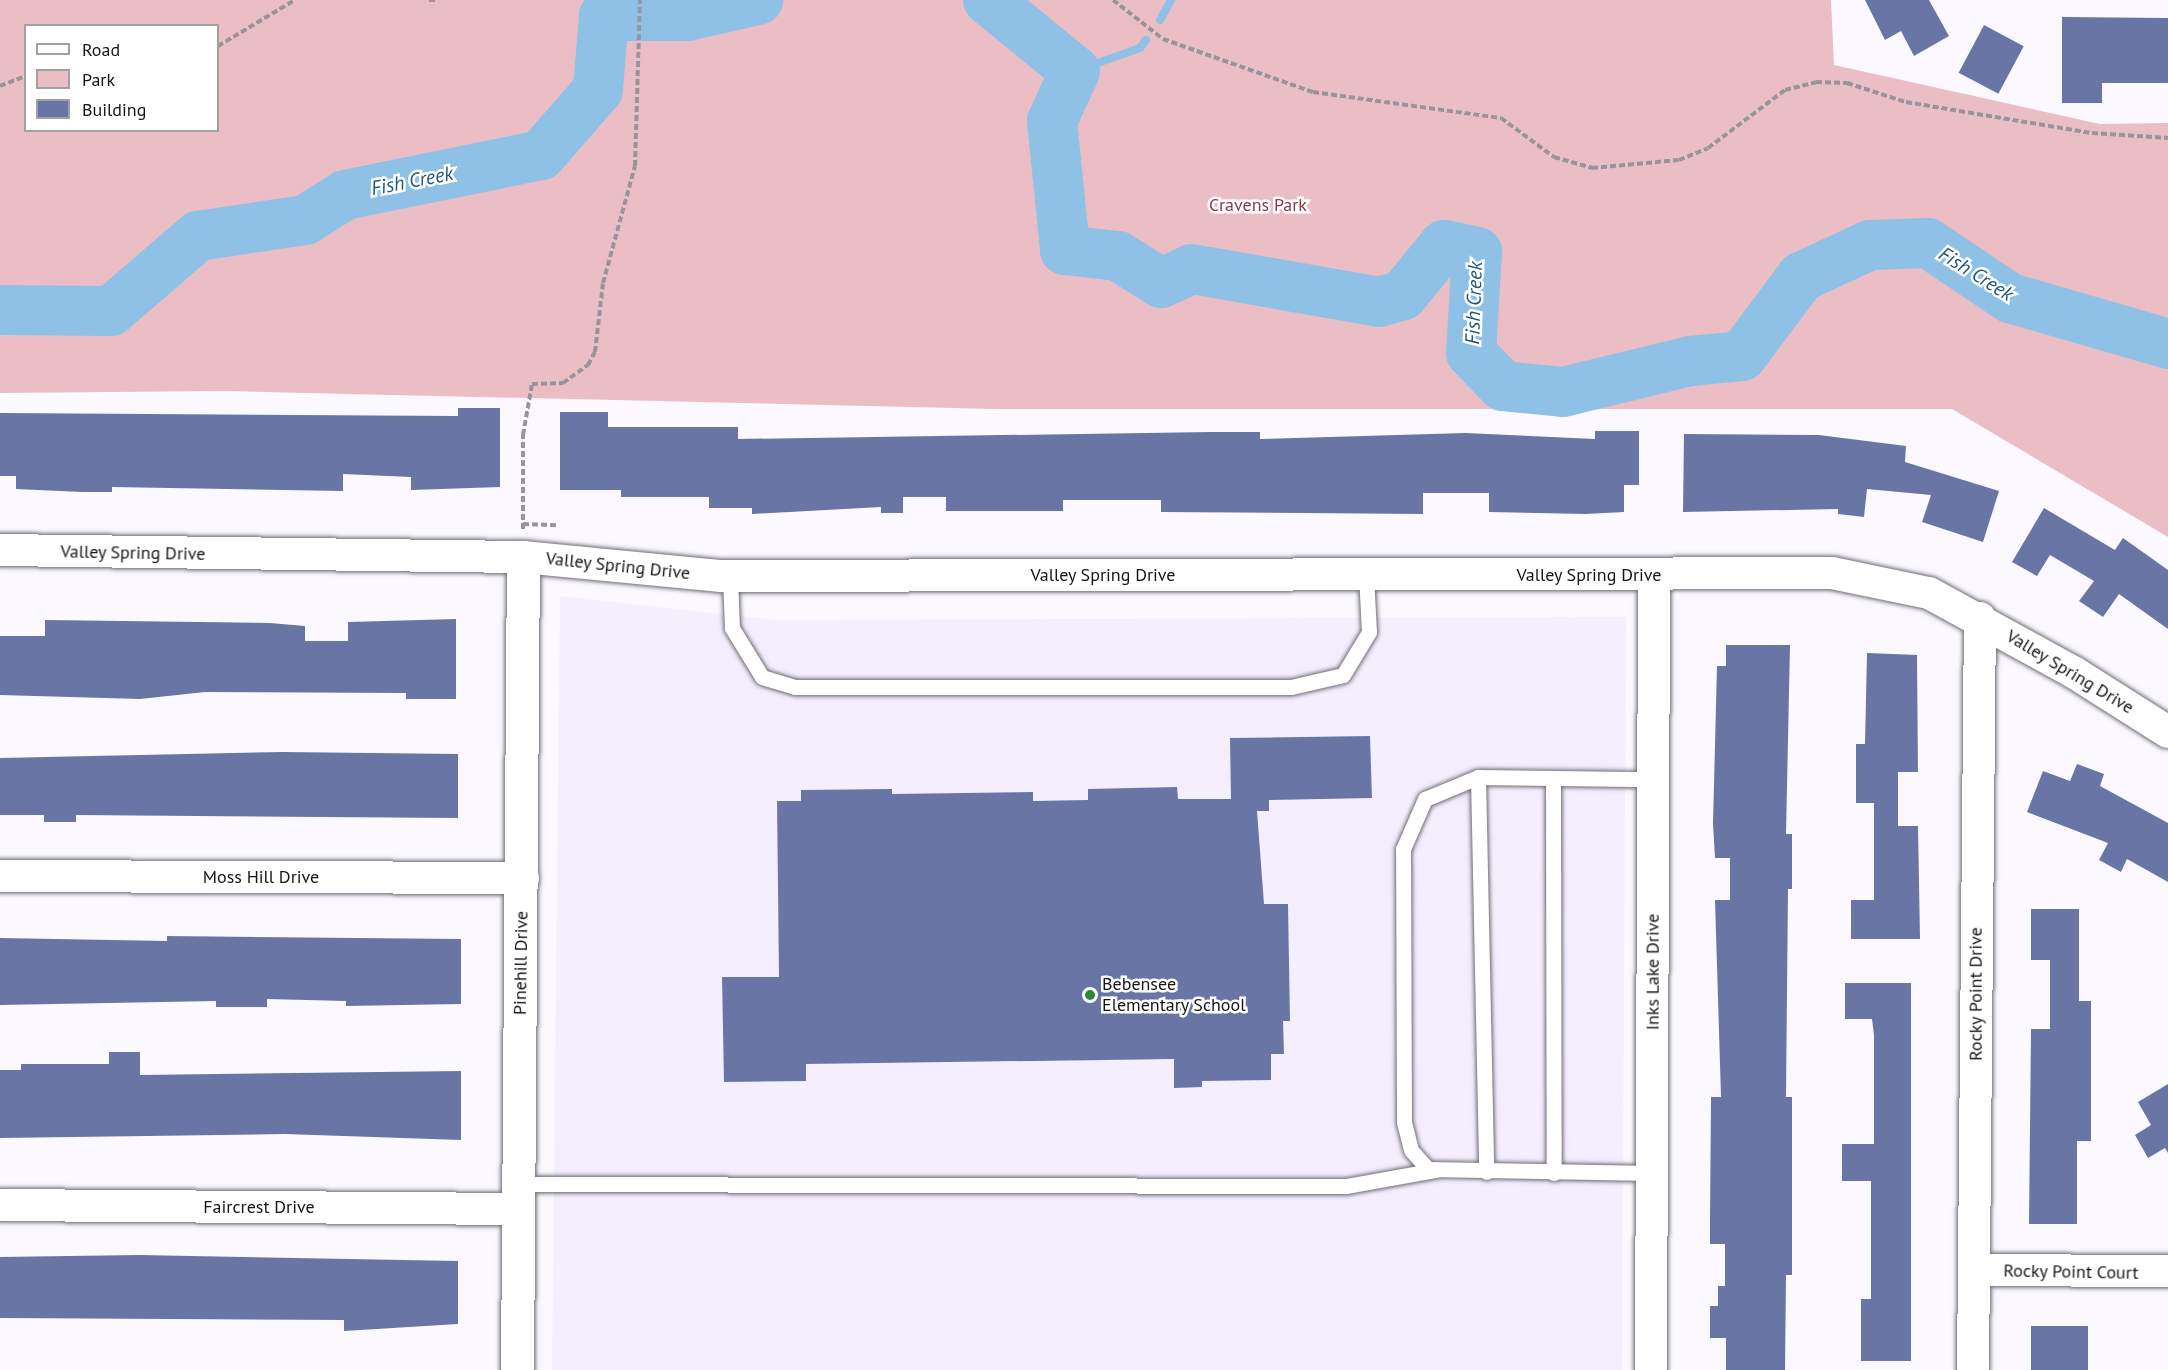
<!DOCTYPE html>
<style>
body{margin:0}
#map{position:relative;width:2168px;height:1370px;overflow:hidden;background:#fbf9ff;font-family:"PT Sans",sans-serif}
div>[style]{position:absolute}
.built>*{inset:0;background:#f5eeff}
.green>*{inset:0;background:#ebbec5}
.stream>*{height:8px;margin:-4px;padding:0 4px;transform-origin:4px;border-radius:4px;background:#8fc1e7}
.river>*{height:50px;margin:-25px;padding:0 25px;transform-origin:25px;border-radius:25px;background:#8fc1e7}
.building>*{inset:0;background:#6976a5;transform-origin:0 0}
.path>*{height:4px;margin-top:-2px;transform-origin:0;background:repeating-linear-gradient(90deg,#97959a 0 6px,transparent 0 9px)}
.roads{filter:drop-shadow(0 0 2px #706d76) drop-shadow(0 0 2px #706d76)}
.lane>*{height:15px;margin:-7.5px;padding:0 7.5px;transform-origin:7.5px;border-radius:7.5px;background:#fff}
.street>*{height:32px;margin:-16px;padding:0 16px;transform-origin:16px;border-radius:16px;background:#fff}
.secondary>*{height:33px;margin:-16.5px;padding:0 16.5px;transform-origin:16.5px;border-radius:16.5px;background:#fff}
.dots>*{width:16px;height:16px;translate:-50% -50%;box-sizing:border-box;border:3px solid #fff;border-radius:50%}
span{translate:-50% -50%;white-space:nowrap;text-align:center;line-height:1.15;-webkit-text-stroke:5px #fff;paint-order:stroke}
.park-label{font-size:18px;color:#863a4c}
.street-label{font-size:18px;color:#151417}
.poi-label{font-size:18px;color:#151417}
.left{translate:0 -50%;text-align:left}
.water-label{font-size:20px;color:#1d567b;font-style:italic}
.legend{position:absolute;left:24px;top:24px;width:195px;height:108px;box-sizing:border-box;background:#fff;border:2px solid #a1a1a2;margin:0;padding:8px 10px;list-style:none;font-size:18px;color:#151417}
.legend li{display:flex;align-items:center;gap:12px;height:30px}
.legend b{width:30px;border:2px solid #a1a1a2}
</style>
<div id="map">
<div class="built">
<div style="clip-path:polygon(560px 596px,774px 620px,1626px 617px,1622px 1370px,552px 1370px)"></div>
</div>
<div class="green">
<div style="clip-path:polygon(evenodd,0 0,1831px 0,1834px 65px,2100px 124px,2168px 123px,2168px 537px,1952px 409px,995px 409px,227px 391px,0 393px,0 0,26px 26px,218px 26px,218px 130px,26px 130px,26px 26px)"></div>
</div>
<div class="stream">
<div style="left:1160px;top:20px;width:23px;rotate:-61deg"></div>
<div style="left:1075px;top:71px;width:69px;rotate:-19.5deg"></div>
<div style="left:1140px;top:48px;width:10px;rotate:-53deg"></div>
</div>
<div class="river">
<div style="left:988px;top:0;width:112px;rotate:39.2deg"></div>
<div style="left:1075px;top:71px;width:55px;rotate:114.7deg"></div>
<div style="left:1052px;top:121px;width:130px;rotate:84.2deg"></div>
<div style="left:1065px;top:250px;width:53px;rotate:6.5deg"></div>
<div style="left:1118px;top:256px;width:51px;rotate:32.1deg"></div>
<div style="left:1161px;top:283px;width:34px;rotate:-24deg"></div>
<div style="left:1192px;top:269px;width:190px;rotate:10deg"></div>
<div style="left:1379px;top:302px;width:25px;rotate:-16deg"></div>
<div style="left:1403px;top:295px;width:65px;rotate:-50.6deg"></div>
<div style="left:1444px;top:245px;width:34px;rotate:12deg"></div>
<div style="left:1477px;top:252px;width:101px;rotate:93.4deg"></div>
<div style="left:1471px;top:353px;width:46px;rotate:45.9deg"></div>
<div style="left:1503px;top:386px;width:60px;rotate:5.7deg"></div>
<div style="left:1563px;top:392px;width:131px;rotate:-13.7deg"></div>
<div style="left:1690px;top:361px;width:52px;rotate:-5.5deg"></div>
<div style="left:1742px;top:356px;width:99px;rotate:-53.2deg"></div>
<div style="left:1801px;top:277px;width:76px;rotate:-24.9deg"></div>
<div style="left:1870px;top:245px;width:58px;rotate:-2deg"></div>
<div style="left:1928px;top:243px;width:99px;rotate:33.9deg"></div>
<div style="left:2010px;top:298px;width:165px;rotate:16.2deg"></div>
<div style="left:0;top:310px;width:111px;rotate:0.5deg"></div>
<div style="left:111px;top:311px;width:115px;rotate:-40.8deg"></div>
<div style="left:198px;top:236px;width:108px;rotate:-8.5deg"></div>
<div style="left:305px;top:220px;width:47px;rotate:-32deg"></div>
<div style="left:345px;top:195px;width:200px;rotate:-11.5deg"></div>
<div style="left:541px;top:155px;width:86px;rotate:-48.8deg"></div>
<div style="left:598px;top:90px;width:74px;rotate:-85.4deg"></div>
<div style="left:604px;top:16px;width:84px"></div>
<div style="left:688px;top:16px;width:72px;rotate:-12.9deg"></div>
</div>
<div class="building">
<div style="clip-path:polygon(1865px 0,1929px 0,1949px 36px,1914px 56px,1901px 31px,1885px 40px)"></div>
<div style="clip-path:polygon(2062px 17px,2168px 18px,2168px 83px,2102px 83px,2102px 103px,2062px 103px)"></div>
<div style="left:1984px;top:25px;width:45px;height:54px;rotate:28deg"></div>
<div style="clip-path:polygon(458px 408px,500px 408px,500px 487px,411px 490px,411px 477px,343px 474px,343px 491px,112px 487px,112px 492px,82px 492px,16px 489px,16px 476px,0 476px,0 413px,458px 416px)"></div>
<div style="clip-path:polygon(560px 412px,608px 412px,608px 427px,738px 427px,738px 439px,1211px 432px,1260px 432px,1260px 439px,1465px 433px,1595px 439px,1595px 431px,1639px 431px,1639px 485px,1624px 485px,1624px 512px,1586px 514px,1489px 512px,1489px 493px,1423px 493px,1423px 514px,1161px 512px,1161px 500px,1063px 500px,1063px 511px,946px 511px,946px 497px,903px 497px,903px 513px,881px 513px,881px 507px,752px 514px,752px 508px,709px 508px,709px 497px,621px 497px,621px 490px,560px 490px)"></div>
<div style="clip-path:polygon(1684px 434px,1819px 435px,1906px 446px,1905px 462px,1999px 491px,1983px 542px,1922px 522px,1931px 495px,1867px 489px,1864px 517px,1838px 514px,1838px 509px,1683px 512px)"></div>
<div style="clip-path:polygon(2044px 508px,2115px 550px,2123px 538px,2168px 570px,2168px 629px,2119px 594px,2103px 617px,2079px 601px,2094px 581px,2050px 555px,2037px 576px,2012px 562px)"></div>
<div style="clip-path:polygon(456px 619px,456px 699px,406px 699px,406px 693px,205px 692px,140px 699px,0 695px,0 636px,45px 636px,45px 620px,270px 623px,305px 626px,305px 641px,348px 641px,348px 622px)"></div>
<div style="clip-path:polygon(1726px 645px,1790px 645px,1786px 834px,1792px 834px,1792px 889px,1788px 889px,1786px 1097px,1792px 1097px,1792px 1275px,1786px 1275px,1785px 1370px,1726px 1370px,1726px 1338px,1710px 1338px,1710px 1306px,1718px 1306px,1718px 1286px,1725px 1286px,1725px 1244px,1710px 1244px,1710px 1220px,1711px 1097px,1721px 1097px,1715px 900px,1730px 900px,1730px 858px,1715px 858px,1713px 824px,1717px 666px,1726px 666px)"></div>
<div style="clip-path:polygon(1867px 653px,1917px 655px,1918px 772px,1898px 772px,1898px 826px,1918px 826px,1920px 939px,1851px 939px,1851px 900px,1874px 900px,1874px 803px,1856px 803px,1856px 744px,1865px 744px)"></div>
<div style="clip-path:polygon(1370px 736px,1372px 798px,1269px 800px,1269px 811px,1257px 811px,1264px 904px,1288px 904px,1290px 1021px,1283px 1021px,1284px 1054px,1271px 1054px,1271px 1080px,1202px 1081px,1202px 1087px,1174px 1088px,1174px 1059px,806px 1064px,806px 1081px,724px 1082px,722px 977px,779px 977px,777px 801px,801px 801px,801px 790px,892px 789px,892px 794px,1033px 792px,1033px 801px,1088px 800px,1088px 789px,1177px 787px,1178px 799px,1231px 799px,1230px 738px)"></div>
<div style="clip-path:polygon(283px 752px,458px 754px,458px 818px,76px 815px,76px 822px,44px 822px,44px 815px,0 815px,0 758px)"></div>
<div style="clip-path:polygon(2077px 764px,2104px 774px,2100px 786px,2168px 823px,2168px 882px,2127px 859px,2121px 872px,2099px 860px,2108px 843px,2027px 812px,2043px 771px,2070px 781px)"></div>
<div style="clip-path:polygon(2031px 909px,2079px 909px,2079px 1001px,2091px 1001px,2091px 1141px,2077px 1141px,2077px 1224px,2029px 1224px,2031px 1029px,2050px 1029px,2050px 960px,2031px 960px)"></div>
<div style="clip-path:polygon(167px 936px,461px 939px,461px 1004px,346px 1006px,346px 1001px,267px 999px,267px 1007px,216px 1007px,216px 1001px,0 1005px,0 938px,167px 941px)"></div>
<div style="clip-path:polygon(1845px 983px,1911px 983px,1911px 1361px,1861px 1361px,1861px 1299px,1871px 1299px,1871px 1181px,1842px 1181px,1842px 1144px,1874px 1144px,1874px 1035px,1872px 1019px,1845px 1019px)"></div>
<div style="clip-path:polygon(109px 1052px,140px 1052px,140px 1075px,461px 1071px,461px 1140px,285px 1134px,0 1138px,0 1070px,21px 1070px,21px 1064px,109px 1064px)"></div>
<div style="clip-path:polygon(2168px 1084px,2168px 1153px,2165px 1148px,2148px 1158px,2135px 1135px,2151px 1125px,2138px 1102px)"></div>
<div style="clip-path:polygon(139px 1255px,458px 1261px,458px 1324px,344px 1331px,344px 1320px,0 1318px,0 1257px)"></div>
<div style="left:2031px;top:1326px;width:57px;height:44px"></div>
</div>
<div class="path">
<div style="left:429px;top:0;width:8px"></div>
<div style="left:1113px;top:0;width:63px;rotate:38deg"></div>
<div style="left:1163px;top:39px;width:159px;rotate:19.5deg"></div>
<div style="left:1313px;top:92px;width:190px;rotate:7.9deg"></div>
<div style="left:1501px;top:118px;width:66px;rotate:36.3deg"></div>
<div style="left:1554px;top:157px;width:40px;rotate:16deg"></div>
<div style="left:1592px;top:168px;width:87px;rotate:-5.3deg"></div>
<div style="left:1679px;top:160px;width:31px;rotate:-22deg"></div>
<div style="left:1708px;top:148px;width:96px;rotate:-37deg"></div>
<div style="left:1785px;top:90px;width:32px;rotate:-14deg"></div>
<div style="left:1816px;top:82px;width:31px;rotate:2deg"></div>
<div style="left:1847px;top:83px;width:62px;rotate:17.9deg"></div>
<div style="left:1906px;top:102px;width:189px;rotate:9.5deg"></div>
<div style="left:2092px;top:133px;width:76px;rotate:3.8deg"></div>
<div style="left:218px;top:46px;width:90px;rotate:-30.9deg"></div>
<div style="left:0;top:86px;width:28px;rotate:-21deg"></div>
<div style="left:523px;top:524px;width:36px;rotate:2deg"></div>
<div style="left:523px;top:529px;width:94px;rotate:-90deg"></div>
<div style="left:523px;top:435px;width:52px;rotate:-80deg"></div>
<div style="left:532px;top:384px;width:31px;rotate:-2deg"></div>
<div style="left:563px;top:383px;width:31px;rotate:-36deg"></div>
<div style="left:588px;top:365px;width:15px;rotate:-62deg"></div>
<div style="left:595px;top:352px;width:69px;rotate:-83.4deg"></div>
<div style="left:603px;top:283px;width:121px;rotate:-74.7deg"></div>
<div style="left:635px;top:166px;width:166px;rotate:-88.3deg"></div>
</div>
<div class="roads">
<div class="lane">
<div style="left:730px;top:576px;width:52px;rotate:87.8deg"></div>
<div style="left:732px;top:628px;width:57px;rotate:58.5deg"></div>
<div style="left:762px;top:677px;width:34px;rotate:17deg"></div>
<div style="left:795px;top:687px;width:496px"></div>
<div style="left:1291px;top:687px;width:53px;rotate:-13deg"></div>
<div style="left:1343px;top:675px;width:50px;rotate:-58.8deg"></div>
<div style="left:1369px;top:632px;width:57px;rotate:-93deg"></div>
<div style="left:1478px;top:777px;width:395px;rotate:88.8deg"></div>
<div style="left:1553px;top:780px;width:393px;rotate:89.9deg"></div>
<div style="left:1652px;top:1173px;width:224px;rotate:-179deg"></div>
<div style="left:1428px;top:1169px;width:25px;rotate:-132deg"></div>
<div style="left:1411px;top:1150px;width:29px;rotate:-104deg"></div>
<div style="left:1404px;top:1122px;width:273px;rotate:-90.2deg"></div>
<div style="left:1403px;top:849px;width:55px;rotate:-66.3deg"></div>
<div style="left:1425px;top:799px;width:57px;rotate:-22.5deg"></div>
<div style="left:1478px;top:777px;width:175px;rotate:0.7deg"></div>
<div style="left:518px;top:1184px;width:828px;rotate:0.14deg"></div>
<div style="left:1346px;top:1186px;width:91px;rotate:-10.1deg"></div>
</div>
<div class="street">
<div style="left:0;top:550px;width:523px;rotate:0.77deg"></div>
<div style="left:523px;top:557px;width:199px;rotate:5.5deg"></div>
<div style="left:721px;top:576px;width:1111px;rotate:-0.15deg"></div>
<div style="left:1832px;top:573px;width:99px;rotate:11.7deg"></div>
<div style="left:1929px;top:593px;width:166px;rotate:28.7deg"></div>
<div style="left:2075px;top:673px;width:110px;rotate:32.4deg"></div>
<div style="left:0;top:876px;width:523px;rotate:0.22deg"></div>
<div style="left:0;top:1205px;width:518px;rotate:0.44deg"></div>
<div style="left:1974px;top:1270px;width:194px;rotate:0.3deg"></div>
<div style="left:1651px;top:1370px;width:796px;rotate:-89.78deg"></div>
<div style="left:1973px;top:1370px;width:752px;rotate:-89.47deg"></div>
</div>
<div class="secondary">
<div style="left:517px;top:1370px;width:813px;rotate:-89.58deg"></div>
</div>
</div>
<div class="dots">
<div style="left:1090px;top:995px;background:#2b8839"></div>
</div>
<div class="park-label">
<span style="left:1258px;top:205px">Cravens Park</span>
</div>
<div class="street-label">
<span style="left:133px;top:553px;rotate:1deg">Valley Spring Drive</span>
<span style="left:618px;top:566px;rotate:6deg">Valley Spring Drive</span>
<span style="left:1103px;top:575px">Valley Spring Drive</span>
<span style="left:1589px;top:575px">Valley Spring Drive</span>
<span style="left:2070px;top:672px;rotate:31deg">Valley Spring Drive</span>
<span style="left:261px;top:877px">Moss Hill Drive</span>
<span style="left:521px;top:963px;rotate:-89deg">Pinehill Drive</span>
<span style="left:1653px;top:972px;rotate:-90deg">Inks Lake Drive</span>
<span style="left:1976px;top:994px;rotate:-90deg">Rocky Point Drive</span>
<span style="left:259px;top:1207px">Faircrest Drive</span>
<span style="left:2071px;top:1272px;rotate:1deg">Rocky Point Court</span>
</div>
<div class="poi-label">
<span class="left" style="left:1102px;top:995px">Bebensee<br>Elementary School</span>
</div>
<div class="water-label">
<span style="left:412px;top:181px;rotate:-11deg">Fish Creek</span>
<span style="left:1976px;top:274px;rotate:32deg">Fish Creek</span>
<span style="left:1474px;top:303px;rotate:-88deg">Fish Creek</span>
</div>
<ul class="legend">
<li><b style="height:8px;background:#fff"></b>Road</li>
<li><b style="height:16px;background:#ebbec5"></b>Park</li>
<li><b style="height:16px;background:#6976a5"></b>Building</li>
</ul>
</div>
